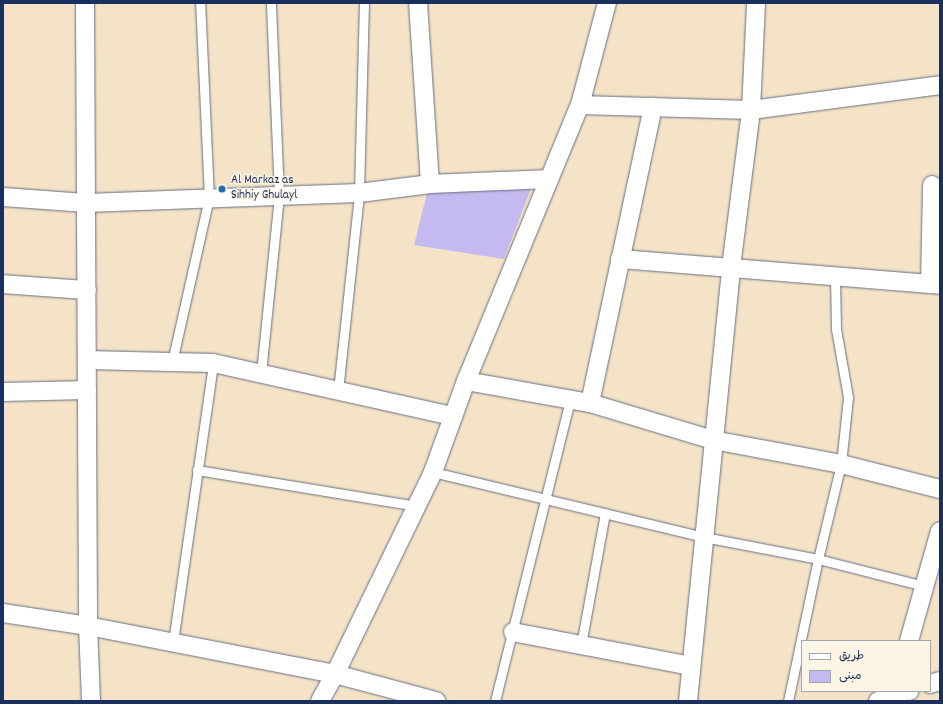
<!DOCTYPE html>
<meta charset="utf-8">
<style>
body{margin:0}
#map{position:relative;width:943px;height:704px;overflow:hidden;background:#f4e3c6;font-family:Dekko,"Playpen Sans Arabic",sans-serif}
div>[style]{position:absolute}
.building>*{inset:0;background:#c4b9f0}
.roads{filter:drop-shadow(0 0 1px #676e82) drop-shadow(0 0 1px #676e82)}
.lane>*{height:9px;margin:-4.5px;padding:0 4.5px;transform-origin:4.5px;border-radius:4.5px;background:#fff}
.street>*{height:18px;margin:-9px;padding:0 9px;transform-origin:9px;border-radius:9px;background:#fff}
.dots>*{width:11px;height:11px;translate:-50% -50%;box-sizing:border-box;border:2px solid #fcf5e5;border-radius:50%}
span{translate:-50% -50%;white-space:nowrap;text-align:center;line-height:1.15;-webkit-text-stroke:3px #fcf5e5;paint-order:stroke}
.poi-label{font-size:13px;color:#1b2f5e}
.left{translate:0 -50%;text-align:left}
.frame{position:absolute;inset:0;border:4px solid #1b2f5e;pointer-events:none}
.legend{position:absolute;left:801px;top:640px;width:130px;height:52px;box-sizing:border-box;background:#fcf5e5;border:1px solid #a2a6af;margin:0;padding:5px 7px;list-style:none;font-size:12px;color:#1b2f5e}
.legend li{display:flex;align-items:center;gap:8px;height:20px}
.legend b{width:20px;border:1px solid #a2a6af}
</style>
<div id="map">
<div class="building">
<div style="clip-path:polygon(532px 186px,504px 259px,414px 245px,427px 193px)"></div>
</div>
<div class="roads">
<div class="lane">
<div style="left:172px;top:362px;width:168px;rotate:-77.3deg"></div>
<div style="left:209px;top:198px;width:195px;rotate:-92.6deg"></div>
<div style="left:261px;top:373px;width:178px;rotate:-84.2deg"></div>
<div style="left:279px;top:196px;width:193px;rotate:-92.4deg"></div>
<div style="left:338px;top:391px;width:199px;rotate:-83.9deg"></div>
<div style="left:359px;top:193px;width:190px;rotate:-88.5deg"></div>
<div style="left:197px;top:470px;width:223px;rotate:9.3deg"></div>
<div style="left:433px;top:472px;width:279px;rotate:13.5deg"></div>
<div style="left:704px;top:537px;width:116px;rotate:10.9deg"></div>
<div style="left:818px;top:559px;width:109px;rotate:14.3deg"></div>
<div style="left:173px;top:642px;width:282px;rotate:-81.8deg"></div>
<div style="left:581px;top:645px;width:134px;rotate:-79.7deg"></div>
<div style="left:495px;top:701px;width:310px;rotate:-76deg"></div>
<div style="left:788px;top:701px;width:145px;rotate:-78.1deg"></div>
<div style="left:818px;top:559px;width:98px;rotate:-76.4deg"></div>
<div style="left:841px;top:464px;width:67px;rotate:-84deg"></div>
<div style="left:848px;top:397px;width:69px;rotate:-100deg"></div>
<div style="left:836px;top:329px;width:53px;rotate:-91.1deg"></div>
</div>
<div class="street">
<div style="left:85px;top:3px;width:623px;rotate:89.72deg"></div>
<div style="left:88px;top:626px;width:75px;rotate:87.7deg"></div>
<div style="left:418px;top:3px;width:181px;rotate:86.2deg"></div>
<div style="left:580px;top:105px;width:171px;rotate:1.7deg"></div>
<div style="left:751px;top:110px;width:191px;rotate:-7.5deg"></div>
<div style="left:3px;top:197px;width:83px;rotate:4.1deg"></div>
<div style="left:86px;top:203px;width:273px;rotate:-2.1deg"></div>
<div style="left:359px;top:193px;width:72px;rotate:-7.2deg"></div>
<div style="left:430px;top:184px;width:119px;rotate:-2.4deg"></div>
<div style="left:620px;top:259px;width:321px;rotate:4.6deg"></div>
<div style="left:3px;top:284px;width:84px;rotate:4.1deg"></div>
<div style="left:930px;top:284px;width:99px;rotate:-88.8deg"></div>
<div style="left:87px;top:360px;width:126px;rotate:1.4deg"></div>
<div style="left:213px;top:363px;width:246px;rotate:12.5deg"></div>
<div style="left:466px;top:381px;width:126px;rotate:10.1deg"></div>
<div style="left:590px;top:403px;width:128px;rotate:16.7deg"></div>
<div style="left:713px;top:440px;width:130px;rotate:10.6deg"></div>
<div style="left:841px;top:464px;width:102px;rotate:14.2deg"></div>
<div style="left:3px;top:392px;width:84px;rotate:-1.4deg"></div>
<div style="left:590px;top:403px;width:303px;rotate:-78deg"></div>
<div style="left:3px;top:613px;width:86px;rotate:8.7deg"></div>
<div style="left:88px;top:626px;width:252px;rotate:11deg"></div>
<div style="left:335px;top:674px;width:105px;rotate:15deg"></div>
<div style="left:513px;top:632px;width:181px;rotate:10.8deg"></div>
<div style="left:909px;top:641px;width:114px;rotate:-74.3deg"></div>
<div style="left:930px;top:684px;width:10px;rotate:-17deg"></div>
<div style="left:320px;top:701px;width:31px;rotate:-61deg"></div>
<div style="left:335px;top:674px;width:225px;rotate:-64.1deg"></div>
<div style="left:433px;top:472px;width:97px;rotate:-70.1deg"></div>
<div style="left:466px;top:381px;width:299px;rotate:-67.6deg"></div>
<div style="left:580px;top:105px;width:106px;rotate:-75.2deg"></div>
<div style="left:688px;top:701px;width:436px;rotate:-84.3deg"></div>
<div style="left:731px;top:267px;width:158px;rotate:-82.7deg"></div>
<div style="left:751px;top:110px;width:107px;rotate:-87.3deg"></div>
<div style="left:878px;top:701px;width:33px;rotate:-18deg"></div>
</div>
</div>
<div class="dots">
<div style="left:222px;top:189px;background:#1f6fb2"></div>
</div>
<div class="poi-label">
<span class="left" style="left:231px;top:189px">Al Markaz as<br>Sihhiy Ghulayl</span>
</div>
<div class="frame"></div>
<ul class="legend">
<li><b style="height:5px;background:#fff"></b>طريق</li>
<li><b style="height:11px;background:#c4b9f0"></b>مبنى</li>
</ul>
</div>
